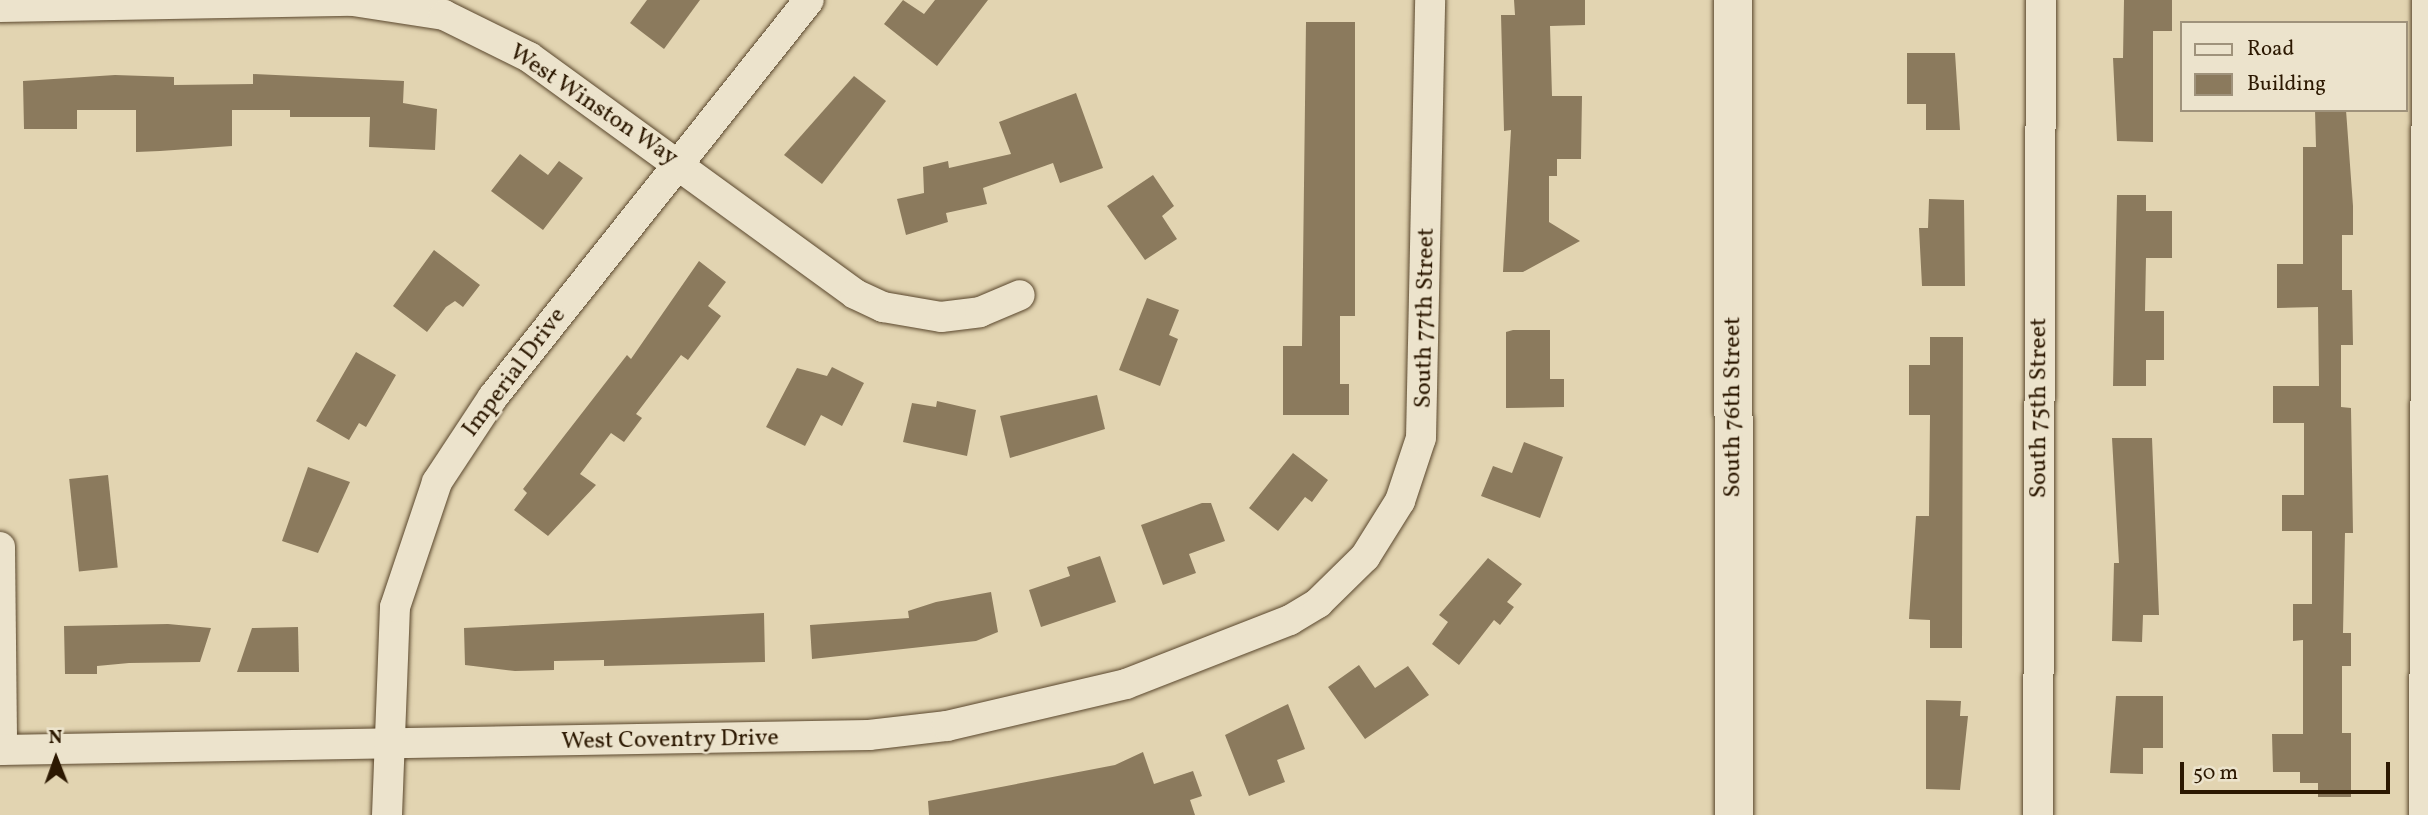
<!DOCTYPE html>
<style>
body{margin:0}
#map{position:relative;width:2428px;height:815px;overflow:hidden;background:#e2d4b1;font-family:Vollkorn,serif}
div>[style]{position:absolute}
.building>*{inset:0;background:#8b7a5d;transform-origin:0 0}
.roads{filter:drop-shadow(0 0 2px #5a472d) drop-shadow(0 0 2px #5a472d)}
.street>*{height:30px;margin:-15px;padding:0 15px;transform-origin:15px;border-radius:15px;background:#ece3cc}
.secondary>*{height:38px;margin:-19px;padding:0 19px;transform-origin:19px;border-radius:19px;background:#ece3cc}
span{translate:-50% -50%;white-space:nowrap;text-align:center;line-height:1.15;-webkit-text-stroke:5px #ece3cc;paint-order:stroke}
.street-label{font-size:24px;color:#2c1801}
.legend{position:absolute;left:2180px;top:21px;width:228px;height:91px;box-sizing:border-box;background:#ece3cc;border:2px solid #9f927b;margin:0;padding:9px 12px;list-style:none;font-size:21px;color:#2c1801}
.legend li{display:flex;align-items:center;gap:14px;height:35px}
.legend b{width:35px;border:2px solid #9f927b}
.north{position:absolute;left:21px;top:724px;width:70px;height:70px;-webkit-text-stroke:5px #ece3cc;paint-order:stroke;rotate:359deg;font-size:19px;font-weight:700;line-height:28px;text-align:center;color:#2c1801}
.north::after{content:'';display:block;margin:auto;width:24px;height:32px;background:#2c1801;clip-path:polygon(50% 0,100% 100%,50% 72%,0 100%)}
.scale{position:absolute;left:2180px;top:762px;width:210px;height:32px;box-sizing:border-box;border:4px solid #2c1801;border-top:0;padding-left:9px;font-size:21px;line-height:24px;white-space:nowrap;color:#2c1801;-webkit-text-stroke:5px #ece3cc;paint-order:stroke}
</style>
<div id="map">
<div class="building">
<div style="clip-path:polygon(647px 0,700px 0,664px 49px,630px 23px)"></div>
<div style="clip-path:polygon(903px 0,924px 14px,935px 0,988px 0,937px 66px,884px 24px)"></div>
<div style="clip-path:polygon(1514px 0,1585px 0,1585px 25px,1550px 26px,1552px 96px,1582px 96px,1581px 159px,1557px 159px,1557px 176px,1549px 176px,1549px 222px,1580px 241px,1523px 272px,1503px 272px,1511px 130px,1504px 131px,1501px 15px,1515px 15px)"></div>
<div style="clip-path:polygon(2124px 0,2172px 0,2172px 31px,2153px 31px,2153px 142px,2117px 141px,2113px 58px,2123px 58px)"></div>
<div style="clip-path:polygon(1306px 22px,1355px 22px,1355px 316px,1340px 316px,1340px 384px,1349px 384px,1349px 415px,1283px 415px,1283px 346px,1302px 346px)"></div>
<div style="clip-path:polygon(1907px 53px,1955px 53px,1960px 130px,1926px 130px,1926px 104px,1907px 104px)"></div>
<div style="clip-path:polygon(253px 74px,404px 81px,403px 103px,437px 109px,435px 150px,369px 147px,370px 117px,290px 117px,290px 110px,232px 110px,232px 146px,160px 151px,136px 152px,136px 110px,77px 110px,77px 129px,24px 129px,23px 81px,115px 75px,174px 77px,174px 85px,253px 84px)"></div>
<div style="clip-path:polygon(854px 76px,886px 101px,822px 184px,784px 155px)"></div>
<div style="clip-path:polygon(1076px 93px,1103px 168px,1060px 183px,1053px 163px,983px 188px,987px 204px,946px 213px,948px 222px,906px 235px,897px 199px,924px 193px,923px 167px,948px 161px,949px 168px,1011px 154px,999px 122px)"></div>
<div style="clip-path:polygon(2315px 110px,2346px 110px,2353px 206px,2353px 235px,2342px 235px,2342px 290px,2352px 290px,2353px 345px,2341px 345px,2341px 407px,2351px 408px,2353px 533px,2345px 533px,2343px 633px,2351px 633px,2351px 666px,2342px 666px,2342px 733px,2351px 733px,2351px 797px,2318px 797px,2318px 783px,2300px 783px,2300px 772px,2273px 772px,2272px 734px,2303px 734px,2303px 640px,2293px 641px,2293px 604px,2312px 604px,2312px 531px,2282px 531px,2282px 495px,2304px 495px,2304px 423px,2273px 423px,2273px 386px,2319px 386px,2318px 307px,2277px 308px,2277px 264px,2303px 264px,2303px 147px,2316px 147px)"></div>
<div style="clip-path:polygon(520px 154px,548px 175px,559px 161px,583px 178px,543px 230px,491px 191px)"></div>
<div style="clip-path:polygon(1153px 175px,1174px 206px,1162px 216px,1177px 239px,1145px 260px,1107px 206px)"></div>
<div style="clip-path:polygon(2117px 195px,2146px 195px,2146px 211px,2172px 211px,2172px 258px,2146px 258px,2145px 311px,2164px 311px,2164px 360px,2146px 360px,2146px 386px,2113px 386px)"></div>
<div style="clip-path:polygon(1929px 199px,1964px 200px,1965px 286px,1922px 286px,1919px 228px,1928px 228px)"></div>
<div style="clip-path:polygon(434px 250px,480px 285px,463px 307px,455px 301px,446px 307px,427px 332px,393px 306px)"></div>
<div style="clip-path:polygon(699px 261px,726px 282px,708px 306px,721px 316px,688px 360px,681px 355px,636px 414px,642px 418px,624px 442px,611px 433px,580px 474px,596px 485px,548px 536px,514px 510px,527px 493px,523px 489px,627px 355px,631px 359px)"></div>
<div style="clip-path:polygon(1147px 298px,1179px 310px,1169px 335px,1178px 339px,1160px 386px,1119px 370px)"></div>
<div style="clip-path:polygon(1513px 330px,1550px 330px,1550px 379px,1564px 379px,1564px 407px,1506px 408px,1506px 332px)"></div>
<div style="clip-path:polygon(1930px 337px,1963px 337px,1962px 648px,1930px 648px,1930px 620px,1909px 619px,1916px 516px,1929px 516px,1930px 415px,1909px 415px,1909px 365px,1930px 365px)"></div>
<div style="clip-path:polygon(356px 352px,396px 375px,366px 427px,359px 423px,349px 440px,316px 421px)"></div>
<div style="clip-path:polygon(832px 367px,864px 383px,842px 426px,821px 415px,805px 446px,766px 427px,797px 368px,827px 376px)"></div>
<div style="clip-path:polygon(1097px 395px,1105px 429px,1010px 458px,1000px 416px)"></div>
<div style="clip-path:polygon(937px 401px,976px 410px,967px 456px,903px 442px,912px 403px,936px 407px)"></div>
<div style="clip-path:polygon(2112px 438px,2152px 438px,2159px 615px,2143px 615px,2142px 642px,2112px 641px,2114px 563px,2119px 563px)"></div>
<div style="clip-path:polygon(1524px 442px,1563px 457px,1540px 518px,1481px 496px,1493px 466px,1512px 473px)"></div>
<div style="clip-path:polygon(1293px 453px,1328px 480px,1312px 502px,1305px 497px,1278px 531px,1249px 508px)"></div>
<div style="clip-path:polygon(308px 467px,350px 482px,318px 553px,282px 541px)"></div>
<div style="left:108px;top:475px;width:93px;height:39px;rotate:84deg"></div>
<div style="clip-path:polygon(1202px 503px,1211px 503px,1225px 541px,1189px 554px,1196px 573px,1163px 585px,1141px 525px)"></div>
<div style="clip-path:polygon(1100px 556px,1116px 602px,1041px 627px,1029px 590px,1070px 576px,1067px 567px)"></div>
<div style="clip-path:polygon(1488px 558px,1522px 584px,1507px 602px,1514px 607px,1500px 625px,1494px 620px,1459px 665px,1432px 644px,1448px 622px,1439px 615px)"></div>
<div style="clip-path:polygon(991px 592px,998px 632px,976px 641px,812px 659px,810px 625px,909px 618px,908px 611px,936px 602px)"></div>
<div style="clip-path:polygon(764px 613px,765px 662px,604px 666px,604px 660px,554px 661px,554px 670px,515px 671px,465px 665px,464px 628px)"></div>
<div style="clip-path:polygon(168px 624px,211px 628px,200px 662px,129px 663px,97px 666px,97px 674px,65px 674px,64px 626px)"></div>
<div style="clip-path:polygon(298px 627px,299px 672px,237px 672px,252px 628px)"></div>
<div style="clip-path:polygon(1359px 665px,1375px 688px,1408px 666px,1429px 695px,1365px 739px,1328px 687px)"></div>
<div style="clip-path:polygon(2116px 696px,2163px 696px,2163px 748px,2143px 748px,2143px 774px,2110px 773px)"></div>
<div style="clip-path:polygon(1926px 700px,1961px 701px,1960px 716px,1968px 716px,1960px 790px,1926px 789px)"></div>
<div style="clip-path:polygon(1288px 704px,1305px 749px,1277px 760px,1285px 782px,1249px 796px,1225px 735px)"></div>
<div style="clip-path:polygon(1143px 752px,1154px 784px,1193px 771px,1202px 796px,1190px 800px,1195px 815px,929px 815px,928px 801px,1115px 765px)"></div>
</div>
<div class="roads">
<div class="street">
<div style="left:0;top:7px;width:353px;rotate:-1deg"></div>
<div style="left:353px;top:1px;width:92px;rotate:8.7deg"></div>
<div style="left:444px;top:15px;width:95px;rotate:26.3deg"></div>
<div style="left:529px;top:57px;width:403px;rotate:36deg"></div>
<div style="left:855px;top:294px;width:31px;rotate:25deg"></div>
<div style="left:883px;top:307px;width:59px;rotate:9.8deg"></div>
<div style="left:941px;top:317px;width:39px;rotate:-7deg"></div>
<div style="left:980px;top:312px;width:43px;rotate:-23deg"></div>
<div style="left:0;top:547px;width:203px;rotate:89.4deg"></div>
<div style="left:0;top:750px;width:869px;rotate:-0.99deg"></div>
<div style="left:869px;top:735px;width:79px;rotate:-6.6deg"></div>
<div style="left:947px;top:726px;width:184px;rotate:-13.2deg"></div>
<div style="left:1126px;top:684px;width:176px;rotate:-21.3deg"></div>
<div style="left:1290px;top:620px;width:33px;rotate:-31deg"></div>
<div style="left:1318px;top:603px;width:66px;rotate:-44.4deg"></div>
<div style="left:1365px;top:557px;width:66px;rotate:-58deg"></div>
<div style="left:1400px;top:501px;width:66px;rotate:-71.6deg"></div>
<div style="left:1421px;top:438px;width:438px;rotate:-88.8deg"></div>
<div style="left:387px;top:815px;width:208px;rotate:-87.8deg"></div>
<div style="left:395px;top:607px;width:132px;rotate:-71.4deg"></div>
<div style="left:437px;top:482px;width:102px;rotate:-56.6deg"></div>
<div style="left:493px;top:397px;width:507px;rotate:-51.48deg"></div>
<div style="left:2038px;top:815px;width:815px;rotate:-89.79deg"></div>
<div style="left:2424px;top:815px;width:815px;rotate:-89.79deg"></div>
</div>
<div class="secondary">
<div style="left:1733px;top:0;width:815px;rotate:89.93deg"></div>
</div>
</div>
<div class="street-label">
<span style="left:593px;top:106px;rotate:34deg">West Winston Way</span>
<span style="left:1426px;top:318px;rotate:-89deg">South 77th Street</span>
<span style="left:515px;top:373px;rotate:-53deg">Imperial Drive</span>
<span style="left:1734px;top:407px;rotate:-90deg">South 76th Street</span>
<span style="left:2040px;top:408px;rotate:-90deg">South 75th Street</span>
<span style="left:670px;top:741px;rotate:-1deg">West Coventry Drive</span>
</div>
<ul class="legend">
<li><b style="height:9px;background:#ece3cc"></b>Road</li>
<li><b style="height:19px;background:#8b7a5d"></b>Building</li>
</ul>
<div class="north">N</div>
<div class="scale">50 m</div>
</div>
